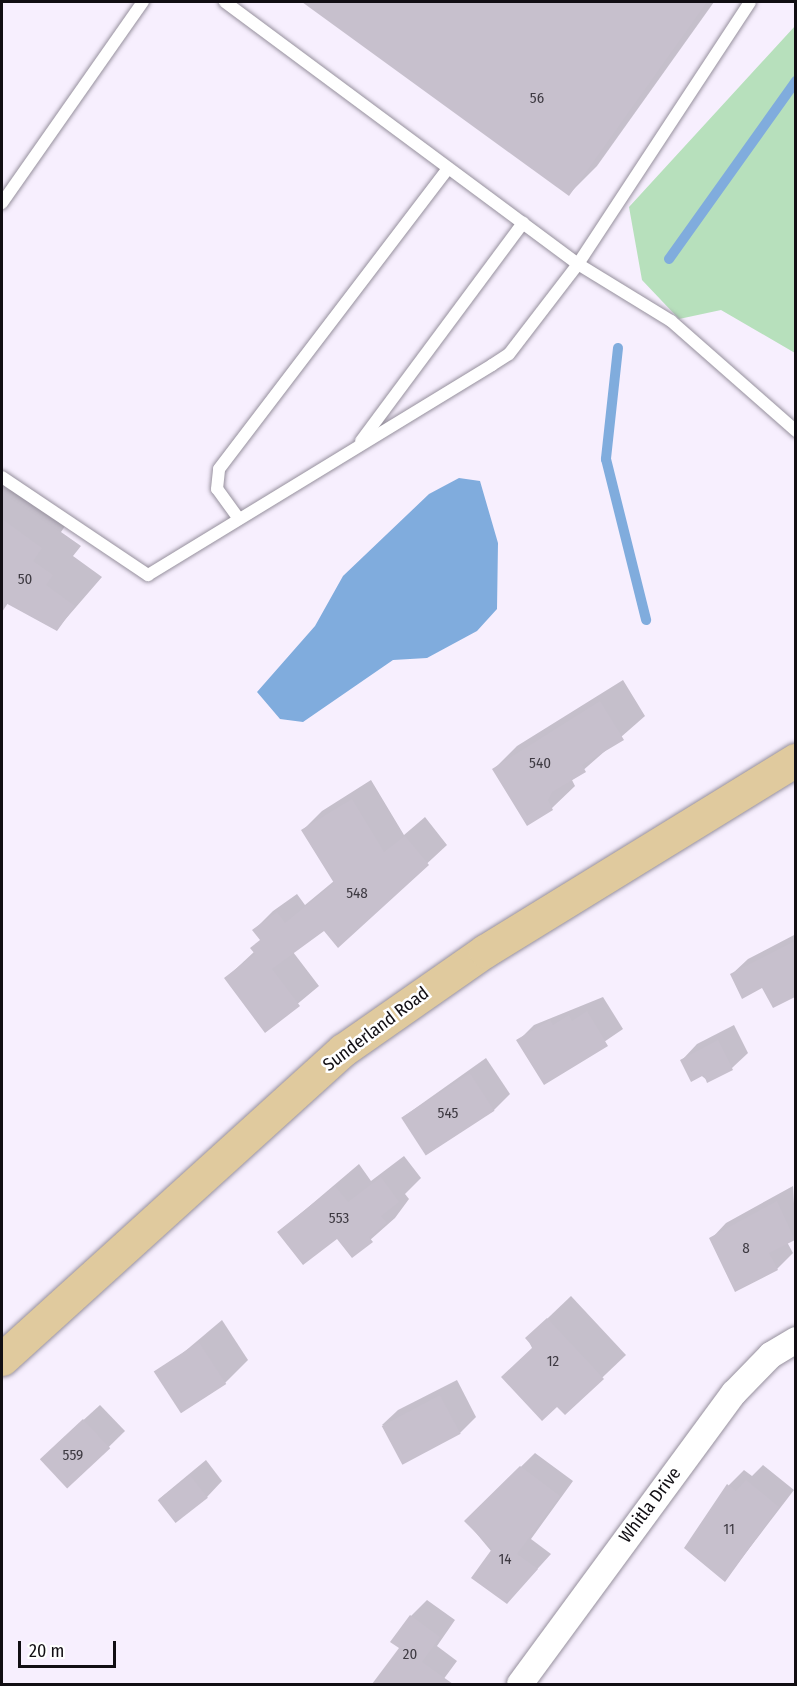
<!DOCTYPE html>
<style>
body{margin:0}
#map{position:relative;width:797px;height:1686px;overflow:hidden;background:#f7effe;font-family:"Fira Sans Condensed",sans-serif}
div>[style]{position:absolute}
.green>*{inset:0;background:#b7e0bc}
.water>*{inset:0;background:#80acdd}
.shadow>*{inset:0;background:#0003}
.stream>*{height:10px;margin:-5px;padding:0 5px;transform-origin:5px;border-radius:5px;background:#80acdd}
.building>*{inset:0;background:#c7c0cd;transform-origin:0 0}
.roads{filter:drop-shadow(0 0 2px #96909d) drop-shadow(0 0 2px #96909d)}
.service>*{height:12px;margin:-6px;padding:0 6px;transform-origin:6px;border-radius:6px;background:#fff}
.minor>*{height:26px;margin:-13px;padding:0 13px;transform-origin:13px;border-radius:13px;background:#fff}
.primary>*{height:33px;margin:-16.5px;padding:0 16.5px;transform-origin:16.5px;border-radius:16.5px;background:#e0ca9e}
span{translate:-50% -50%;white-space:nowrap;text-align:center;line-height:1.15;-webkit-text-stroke:5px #fff;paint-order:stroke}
.number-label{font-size:15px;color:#3e3a42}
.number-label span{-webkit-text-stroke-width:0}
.street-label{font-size:18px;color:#110e13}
.frame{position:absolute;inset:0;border:3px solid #110e13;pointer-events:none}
.scale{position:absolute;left:18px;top:1641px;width:98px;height:27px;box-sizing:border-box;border:3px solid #110e13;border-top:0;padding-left:8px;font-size:18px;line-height:21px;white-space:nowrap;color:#110e13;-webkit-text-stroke:4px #fff;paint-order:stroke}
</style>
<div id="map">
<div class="green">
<div style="clip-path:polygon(795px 26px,795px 353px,721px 310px,679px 319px,642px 280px,629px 207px)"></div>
</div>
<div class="water">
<div style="clip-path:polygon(459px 478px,480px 481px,498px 543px,497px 609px,477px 631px,427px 658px,393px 660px,303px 722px,280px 719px,257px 692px,315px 626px,343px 576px,429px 494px)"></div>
</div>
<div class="shadow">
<div style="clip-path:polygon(305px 2px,714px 2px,597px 166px,569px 194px)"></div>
<div style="clip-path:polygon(2px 471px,70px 519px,61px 532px,81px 546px,73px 556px,102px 577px,57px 629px,8px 603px,2px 612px)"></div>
<div style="clip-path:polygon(623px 680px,645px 716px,572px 780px,575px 786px,552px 808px,527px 824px,494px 769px,517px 746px)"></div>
<div style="clip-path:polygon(371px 780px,404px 835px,425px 817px,447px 845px,338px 946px,324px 929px,293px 952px,319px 986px,265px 1031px,226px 978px,255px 951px,261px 939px,254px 930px,273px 911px,297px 894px,305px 905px,334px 881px,303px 830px,322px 811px)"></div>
<div style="clip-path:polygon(796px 934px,796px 995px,774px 1006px,763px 986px,732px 974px,748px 959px)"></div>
<div style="clip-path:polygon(603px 997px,623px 1029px,544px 1083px,518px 1041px,534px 1025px)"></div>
<div style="clip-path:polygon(734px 1025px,748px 1053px,732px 1068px,708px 1081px,682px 1060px,697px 1044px)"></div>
<div style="clip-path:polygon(486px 1058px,510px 1094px,494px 1110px,403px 1117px)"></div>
<div style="clip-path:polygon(404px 1156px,421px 1178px,405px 1194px,409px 1199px,395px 1218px,352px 1256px,337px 1237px,279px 1232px,359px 1164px,371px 1181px)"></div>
<div style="clip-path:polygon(793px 1186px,796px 1238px,787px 1242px,793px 1253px,777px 1269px,711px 1239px,726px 1223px)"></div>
<div style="clip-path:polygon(571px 1296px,626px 1355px,565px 1413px,527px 1338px)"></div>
<div style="clip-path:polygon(222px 1320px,248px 1360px,225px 1383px,158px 1374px)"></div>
<div style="clip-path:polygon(457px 1380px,476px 1417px,460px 1433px,382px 1425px,398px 1410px)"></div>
<div style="clip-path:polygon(100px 1405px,125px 1431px,68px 1487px,57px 1444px)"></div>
<div style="clip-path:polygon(535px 1453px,573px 1481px,531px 1539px,551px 1554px,521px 1587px,466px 1521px)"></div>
<div style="clip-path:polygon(206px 1460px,222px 1481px,207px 1497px,159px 1499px)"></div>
<div style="clip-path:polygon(763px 1465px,794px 1490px,725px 1580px,729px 1485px,744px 1470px,752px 1476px)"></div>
<div style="clip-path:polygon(427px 1600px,455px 1620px,437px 1646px,457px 1661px,440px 1684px,374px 1684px,401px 1647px,411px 1616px)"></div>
</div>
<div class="stream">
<div style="left:669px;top:259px;width:219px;rotate:-54.5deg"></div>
<div style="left:618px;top:348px;width:112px;rotate:96.2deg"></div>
<div style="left:606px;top:459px;width:166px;rotate:76deg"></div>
</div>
<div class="building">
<div style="clip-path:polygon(302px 2px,707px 2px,569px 196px)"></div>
<div style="clip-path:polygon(2px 519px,42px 548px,33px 561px,53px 575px,46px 585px,75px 606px,57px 631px,2px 601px)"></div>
<div style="clip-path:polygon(600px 701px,624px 740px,582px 765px,586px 772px,552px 792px,548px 800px,553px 810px,527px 826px,492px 769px)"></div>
<div style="clip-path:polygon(352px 799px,384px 852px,405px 836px,429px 865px,338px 948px,324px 931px,272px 969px,300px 1006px,265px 1033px,224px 978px,255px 954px,250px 948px,260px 940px,252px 930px,277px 912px,285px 923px,334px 883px,301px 830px)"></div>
<div style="clip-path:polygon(795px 941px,795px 997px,773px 1008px,762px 988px,742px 999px,730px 974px)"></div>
<div style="clip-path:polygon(587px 1011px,608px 1046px,544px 1085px,516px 1040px,550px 1020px,553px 1025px,569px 1015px,572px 1021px)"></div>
<div style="clip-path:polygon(718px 1040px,733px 1070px,707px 1083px,704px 1075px,691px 1082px,680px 1060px)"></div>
<div style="left:470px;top:1073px;width:45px;height:82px;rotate:57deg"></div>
<div style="clip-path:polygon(381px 1177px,399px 1202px,381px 1216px,387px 1223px,369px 1237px,373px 1242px,352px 1258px,337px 1239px,303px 1265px,277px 1232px,335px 1186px,348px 1202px)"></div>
<div style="clip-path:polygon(777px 1201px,795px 1240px,769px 1253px,778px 1270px,735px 1292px,709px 1238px)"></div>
<div style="clip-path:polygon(547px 1318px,604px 1379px,565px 1415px,557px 1407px,542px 1421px,501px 1377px,533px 1347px,525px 1338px)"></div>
<div style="left:199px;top:1342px;width:50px;height:54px;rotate:57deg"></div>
<div style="left:440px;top:1395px;width:44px;height:66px;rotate:62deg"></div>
<div style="left:83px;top:1419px;width:40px;height:59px;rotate:47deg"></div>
<div style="clip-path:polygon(520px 1466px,560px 1496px,517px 1554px,538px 1569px,507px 1604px,471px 1578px,492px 1549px,464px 1521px)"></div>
<div style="left:190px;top:1475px;width:29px;height:41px;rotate:52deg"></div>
<div style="clip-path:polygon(746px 1480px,779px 1507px,725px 1582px,684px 1548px,727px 1484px,736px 1491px)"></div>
<div style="clip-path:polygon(410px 1615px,440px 1637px,422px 1662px,453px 1684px,372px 1684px,399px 1648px,390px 1642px)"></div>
</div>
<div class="roads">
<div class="service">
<div style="left:225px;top:2px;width:440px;rotate:36.6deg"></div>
<div style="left:578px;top:264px;width:109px;rotate:31.5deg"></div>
<div style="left:671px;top:321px;width:167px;rotate:41.3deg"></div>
<div style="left:2px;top:203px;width:246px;rotate:-55deg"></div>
<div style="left:361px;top:441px;width:272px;rotate:-53.4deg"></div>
<div style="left:2px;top:477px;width:176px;rotate:33.9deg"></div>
<div style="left:148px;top:575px;width:403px;rotate:-31.4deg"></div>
<div style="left:492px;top:365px;width:20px;rotate:-33deg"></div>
<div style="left:509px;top:354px;width:113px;rotate:-52.5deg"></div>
<div style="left:578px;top:264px;width:313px;rotate:-56.7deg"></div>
<div style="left:239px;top:519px;width:37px;rotate:-126deg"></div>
<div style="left:217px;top:489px;width:20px;rotate:-84deg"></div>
<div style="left:219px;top:469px;width:378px;rotate:-52.7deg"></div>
</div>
<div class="minor">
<div style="left:520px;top:1684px;width:361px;rotate:-53.7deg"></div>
<div style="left:734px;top:1393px;width:53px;rotate:-45.8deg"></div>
<div style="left:771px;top:1355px;width:29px;rotate:-31deg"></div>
</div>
<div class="primary">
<div style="left:2px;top:1359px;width:460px;rotate:-42.2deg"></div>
<div style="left:343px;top:1050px;width:173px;rotate:-34.9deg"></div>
<div style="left:485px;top:951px;width:365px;rotate:-31.6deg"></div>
</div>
</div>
<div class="number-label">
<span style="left:537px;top:99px">56</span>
<span style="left:25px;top:580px">50</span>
<span style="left:540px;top:764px">540</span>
<span style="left:357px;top:894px">548</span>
<span style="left:448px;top:1114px">545</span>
<span style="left:339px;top:1219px">553</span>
<span style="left:746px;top:1249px">8</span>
<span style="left:553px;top:1362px">12</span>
<span style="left:73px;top:1456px">559</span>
<span style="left:729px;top:1530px">11</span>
<span style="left:505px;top:1560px">14</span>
<span style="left:410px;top:1655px">20</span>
</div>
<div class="street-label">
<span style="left:376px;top:1029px;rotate:-37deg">Sunderland Road</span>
<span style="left:650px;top:1505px;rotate:-53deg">Whitla Drive</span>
</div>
<div class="frame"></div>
<div class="scale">20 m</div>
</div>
